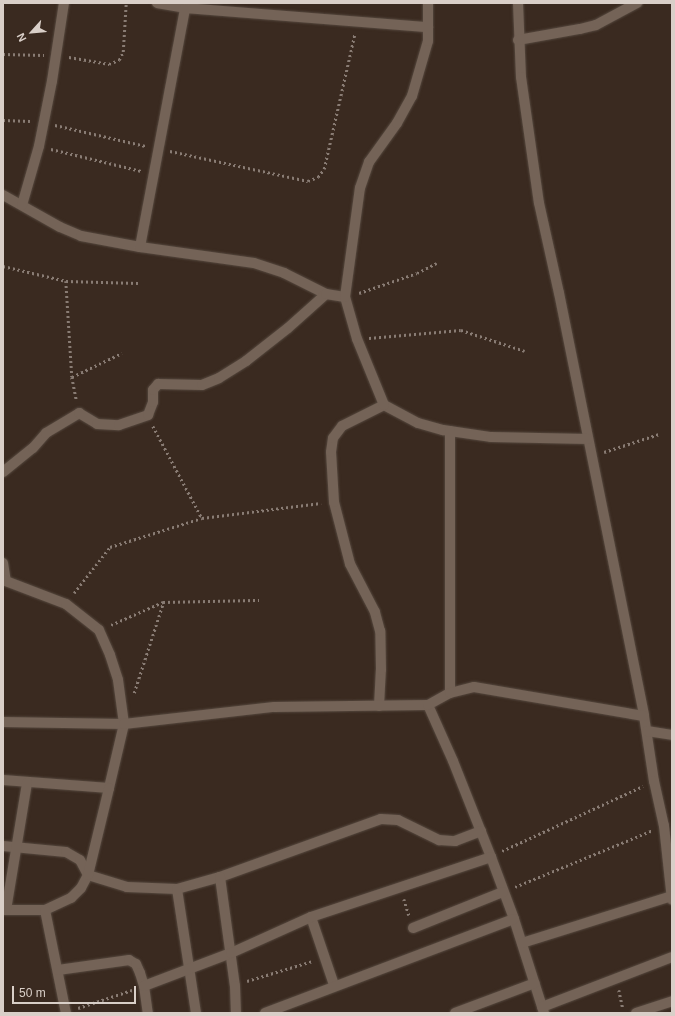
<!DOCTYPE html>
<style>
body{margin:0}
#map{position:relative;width:675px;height:1016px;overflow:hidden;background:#3a2a20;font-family:Arial,sans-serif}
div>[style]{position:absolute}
.path>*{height:2.5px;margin-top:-1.25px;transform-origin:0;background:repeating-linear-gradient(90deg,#897c74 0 2px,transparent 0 5px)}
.roads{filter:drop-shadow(0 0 1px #55483e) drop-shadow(0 0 1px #55483e)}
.street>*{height:10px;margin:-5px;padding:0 5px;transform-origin:5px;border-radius:5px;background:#746357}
span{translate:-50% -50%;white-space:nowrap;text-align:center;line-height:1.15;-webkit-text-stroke:3px #3a2a20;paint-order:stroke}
.frame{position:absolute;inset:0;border:4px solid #d9cfc8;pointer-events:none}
.north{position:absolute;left:12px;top:12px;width:40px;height:40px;-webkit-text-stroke:3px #3a2a20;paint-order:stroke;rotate:243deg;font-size:11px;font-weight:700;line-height:16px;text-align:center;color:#d9cfc8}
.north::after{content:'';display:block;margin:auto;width:14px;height:18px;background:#d9cfc8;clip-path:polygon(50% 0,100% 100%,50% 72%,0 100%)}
.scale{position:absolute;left:12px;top:986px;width:124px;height:18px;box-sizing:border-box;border:2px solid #d9cfc8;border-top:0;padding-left:5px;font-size:12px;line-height:14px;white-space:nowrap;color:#d9cfc8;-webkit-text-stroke:3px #3a2a20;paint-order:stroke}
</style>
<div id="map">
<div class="path">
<div style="left:3px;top:54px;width:41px;rotate:1.4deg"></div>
<div style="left:69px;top:57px;width:41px;rotate:9.9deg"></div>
<div style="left:109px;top:64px;width:11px;rotate:-22deg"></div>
<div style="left:119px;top:60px;width:9px;rotate:-63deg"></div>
<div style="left:123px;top:52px;width:49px;rotate:-86.5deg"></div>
<div style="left:3px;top:120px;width:27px;rotate:2deg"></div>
<div style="left:55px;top:125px;width:93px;rotate:13deg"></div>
<div style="left:51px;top:149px;width:93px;rotate:13.7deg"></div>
<div style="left:170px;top:151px;width:141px;rotate:12.3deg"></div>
<div style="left:308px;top:181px;width:11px;rotate:-22deg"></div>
<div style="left:318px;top:177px;width:10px;rotate:-53deg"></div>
<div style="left:324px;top:169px;width:139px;rotate:-77.2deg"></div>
<div style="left:3px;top:266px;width:65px;rotate:13.4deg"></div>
<div style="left:66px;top:281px;width:72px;rotate:1.6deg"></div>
<div style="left:66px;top:281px;width:96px;rotate:86.4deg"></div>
<div style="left:72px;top:377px;width:25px;rotate:79deg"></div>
<div style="left:359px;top:293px;width:61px;rotate:-19deg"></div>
<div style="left:417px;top:273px;width:22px;rotate:-27deg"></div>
<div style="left:369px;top:338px;width:92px;rotate:-5deg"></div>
<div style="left:461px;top:330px;width:67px;rotate:18.2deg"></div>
<div style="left:72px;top:377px;width:55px;rotate:-25.6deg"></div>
<div style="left:153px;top:426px;width:104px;rotate:62deg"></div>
<div style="left:604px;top:452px;width:58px;rotate:-18.1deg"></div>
<div style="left:74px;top:593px;width:58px;rotate:-52deg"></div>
<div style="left:110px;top:547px;width:96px;rotate:-17.5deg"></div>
<div style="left:202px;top:518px;width:120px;rotate:-7.2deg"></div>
<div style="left:111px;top:625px;width:57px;rotate:-23.9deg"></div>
<div style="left:163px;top:602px;width:96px;rotate:-1.2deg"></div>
<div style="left:134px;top:693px;width:95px;rotate:-72.1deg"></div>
<div style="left:502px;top:851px;width:155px;rotate:-24.7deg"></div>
<div style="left:515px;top:887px;width:149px;rotate:-22.4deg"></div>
<div style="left:404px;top:899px;width:17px;rotate:73deg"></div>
<div style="left:247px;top:981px;width:69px;rotate:-16.9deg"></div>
<div style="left:619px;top:990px;width:19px;rotate:78deg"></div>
<div style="left:78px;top:1008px;width:57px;rotate:-18.4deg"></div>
</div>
<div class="roads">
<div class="street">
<div style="left:157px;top:3px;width:28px;rotate:10deg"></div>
<div style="left:185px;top:8px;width:244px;rotate:4.5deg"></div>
<div style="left:518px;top:3px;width:74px;rotate:87.7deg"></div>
<div style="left:521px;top:77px;width:127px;rotate:81.9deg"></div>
<div style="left:539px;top:203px;width:92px;rotate:77.5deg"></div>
<div style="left:559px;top:293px;width:431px;rotate:78.6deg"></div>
<div style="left:644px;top:716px;width:66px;rotate:81.3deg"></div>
<div style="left:654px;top:781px;width:46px;rotate:77.5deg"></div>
<div style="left:664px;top:826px;width:74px;rotate:83.8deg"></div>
<div style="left:518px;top:40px;width:63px;rotate:-10.1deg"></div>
<div style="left:580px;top:29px;width:16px;rotate:-14deg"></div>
<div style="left:596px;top:25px;width:47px;rotate:-28.2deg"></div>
<div style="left:3px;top:195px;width:65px;rotate:29.3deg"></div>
<div style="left:60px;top:227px;width:23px;rotate:23deg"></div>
<div style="left:81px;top:236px;width:60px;rotate:10.6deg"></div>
<div style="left:140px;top:247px;width:115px;rotate:8deg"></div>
<div style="left:254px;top:263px;width:32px;rotate:18deg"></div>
<div style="left:284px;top:273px;width:47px;rotate:26.6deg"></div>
<div style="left:22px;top:205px;width:61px;rotate:-73.9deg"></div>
<div style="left:39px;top:146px;width:66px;rotate:-78.7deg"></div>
<div style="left:52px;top:81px;width:79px;rotate:-81.3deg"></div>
<div style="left:140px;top:247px;width:243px;rotate:-79.3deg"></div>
<div style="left:384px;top:405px;width:38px;rotate:28deg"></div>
<div style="left:418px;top:423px;width:26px;rotate:16deg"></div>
<div style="left:443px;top:430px;width:49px;rotate:8.3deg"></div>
<div style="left:491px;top:437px;width:97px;rotate:1.2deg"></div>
<div style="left:3px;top:472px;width:38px;rotate:-39deg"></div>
<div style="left:33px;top:448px;width:20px;rotate:-49deg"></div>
<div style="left:46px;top:433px;width:39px;rotate:-31deg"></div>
<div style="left:79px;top:413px;width:21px;rotate:31deg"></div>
<div style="left:97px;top:424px;width:22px;rotate:3deg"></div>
<div style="left:119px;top:425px;width:31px;rotate:-19deg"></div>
<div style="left:148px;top:415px;width:14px;rotate:-69deg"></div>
<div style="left:153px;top:402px;width:12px;rotate:-90deg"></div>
<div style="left:153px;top:390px;width:8px;rotate:-50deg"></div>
<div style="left:158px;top:384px;width:44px;rotate:1.3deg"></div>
<div style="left:202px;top:385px;width:18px;rotate:-22deg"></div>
<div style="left:219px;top:378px;width:32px;rotate:-32deg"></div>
<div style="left:246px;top:361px;width:53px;rotate:-38.2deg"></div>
<div style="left:288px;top:328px;width:51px;rotate:-41.8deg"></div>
<div style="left:326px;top:294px;width:19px;rotate:9deg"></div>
<div style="left:3px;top:563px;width:18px;rotate:81deg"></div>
<div style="left:3px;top:580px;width:67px;rotate:20.9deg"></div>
<div style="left:66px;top:604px;width:42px;rotate:38.2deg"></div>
<div style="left:99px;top:630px;width:27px;rotate:66deg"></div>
<div style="left:110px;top:655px;width:26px;rotate:72deg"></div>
<div style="left:118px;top:680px;width:44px;rotate:82.2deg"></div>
<div style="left:124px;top:724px;width:66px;rotate:103.2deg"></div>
<div style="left:109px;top:788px;width:106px;rotate:-175.7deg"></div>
<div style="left:450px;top:693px;width:262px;rotate:-90deg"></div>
<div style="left:428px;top:705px;width:61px;rotate:65.9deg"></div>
<div style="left:453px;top:761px;width:103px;rotate:68.4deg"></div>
<div style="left:491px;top:857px;width:66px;rotate:69.6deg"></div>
<div style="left:514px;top:919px;width:99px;rotate:72.3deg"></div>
<div style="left:379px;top:706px;width:36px;rotate:-87deg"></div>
<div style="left:381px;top:670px;width:39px;rotate:-91deg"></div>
<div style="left:380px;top:631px;width:20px;rotate:-105deg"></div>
<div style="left:375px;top:612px;width:54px;rotate:-117.5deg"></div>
<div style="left:350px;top:564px;width:64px;rotate:-104.5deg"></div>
<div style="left:334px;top:502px;width:50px;rotate:-93.4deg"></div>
<div style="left:331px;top:452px;width:14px;rotate:-82deg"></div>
<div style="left:333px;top:438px;width:15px;rotate:-53deg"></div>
<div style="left:342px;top:426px;width:47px;rotate:-26.6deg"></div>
<div style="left:384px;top:405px;width:71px;rotate:-112.2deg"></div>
<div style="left:357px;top:339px;width:44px;rotate:-105.9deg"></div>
<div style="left:345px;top:297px;width:110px;rotate:-82.2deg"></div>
<div style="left:360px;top:188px;width:28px;rotate:-71deg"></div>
<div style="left:369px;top:162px;width:48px;rotate:-54.3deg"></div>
<div style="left:397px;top:123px;width:31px;rotate:-61deg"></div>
<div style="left:412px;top:96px;width:57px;rotate:-73.8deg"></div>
<div style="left:428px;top:41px;width:38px;rotate:-90deg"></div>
<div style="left:3px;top:722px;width:121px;rotate:0.9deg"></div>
<div style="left:124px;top:724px;width:151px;rotate:-6.5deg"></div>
<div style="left:274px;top:707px;width:154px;rotate:-0.7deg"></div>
<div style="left:428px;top:705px;width:25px;rotate:-29deg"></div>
<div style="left:450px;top:693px;width:25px;rotate:-14deg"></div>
<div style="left:474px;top:687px;width:172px;rotate:9.7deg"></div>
<div style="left:647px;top:731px;width:25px;rotate:9deg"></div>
<div style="left:3px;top:846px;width:63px;rotate:5.4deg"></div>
<div style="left:66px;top:852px;width:16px;rotate:30deg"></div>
<div style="left:80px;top:860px;width:17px;rotate:62deg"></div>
<div style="left:88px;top:875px;width:41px;rotate:17.1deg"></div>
<div style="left:127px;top:887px;width:50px;rotate:2.3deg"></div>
<div style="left:177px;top:889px;width:45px;rotate:-15.6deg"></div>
<div style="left:220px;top:877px;width:171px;rotate:-19.8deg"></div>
<div style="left:381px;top:819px;width:17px;rotate:3deg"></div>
<div style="left:398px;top:820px;width:46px;rotate:26deg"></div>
<div style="left:439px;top:840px;width:16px;rotate:4deg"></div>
<div style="left:455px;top:841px;width:28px;rotate:-21deg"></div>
<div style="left:220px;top:877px;width:110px;rotate:82.2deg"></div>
<div style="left:235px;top:986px;width:27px;rotate:88deg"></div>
<div style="left:177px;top:889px;width:125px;rotate:81.3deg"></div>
<div style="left:3px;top:910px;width:42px"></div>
<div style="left:45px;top:910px;width:29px;rotate:-25deg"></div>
<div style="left:71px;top:898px;width:14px;rotate:-45deg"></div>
<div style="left:81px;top:888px;width:15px;rotate:-62deg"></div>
<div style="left:88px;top:875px;width:89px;rotate:-76.4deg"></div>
<div style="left:6px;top:910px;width:129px;rotate:-80.6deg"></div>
<div style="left:45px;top:910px;width:105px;rotate:78.5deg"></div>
<div style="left:311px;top:917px;width:72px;rotate:71.3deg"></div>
<div style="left:413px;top:928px;width:97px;rotate:-21.8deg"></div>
<div style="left:522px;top:943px;width:157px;rotate:-17.4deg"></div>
<div style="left:58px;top:970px;width:72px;rotate:-8deg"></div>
<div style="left:129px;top:960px;width:8px;rotate:30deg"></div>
<div style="left:136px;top:964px;width:10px;rotate:66deg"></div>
<div style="left:140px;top:973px;width:14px;rotate:73deg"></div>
<div style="left:144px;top:986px;width:27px;rotate:82deg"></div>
<div style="left:144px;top:986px;width:93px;rotate:-20.8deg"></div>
<div style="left:231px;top:953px;width:88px;rotate:-24.2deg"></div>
<div style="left:311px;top:917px;width:190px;rotate:-18.4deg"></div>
<div style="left:542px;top:1007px;width:139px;rotate:-21deg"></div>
<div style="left:265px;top:1013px;width:266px;rotate:-20.7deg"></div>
<div style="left:455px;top:1013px;width:85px;rotate:-20.6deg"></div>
<div style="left:636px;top:1013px;width:38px;rotate:-18deg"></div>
</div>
</div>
<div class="frame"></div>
<div class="north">N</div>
<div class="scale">50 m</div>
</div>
